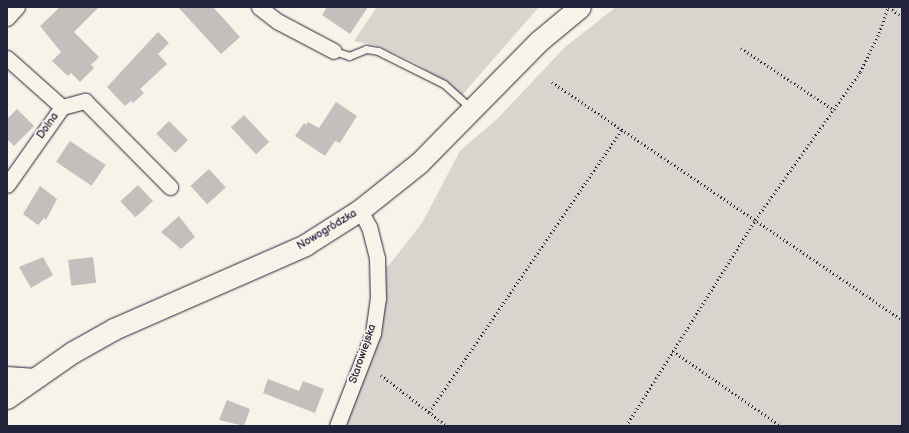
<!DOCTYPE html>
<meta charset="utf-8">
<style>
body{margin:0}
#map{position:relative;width:909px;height:433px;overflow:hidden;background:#f7f3e8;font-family:"Balsamiq Sans",sans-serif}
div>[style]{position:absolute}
.green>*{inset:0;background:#d8d5cf}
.building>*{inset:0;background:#c2bfbd;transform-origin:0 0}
.path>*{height:2.5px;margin-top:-1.25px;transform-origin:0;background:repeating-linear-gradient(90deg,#22223b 0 1px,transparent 0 4px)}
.roads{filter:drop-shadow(0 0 1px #22223b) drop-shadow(0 0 1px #22223b)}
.service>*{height:7px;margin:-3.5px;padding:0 3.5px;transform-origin:3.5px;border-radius:3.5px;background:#f7f3e8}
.minor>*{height:15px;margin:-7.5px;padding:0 7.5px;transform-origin:7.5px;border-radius:7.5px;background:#f7f3e8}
.tertiary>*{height:18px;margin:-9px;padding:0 9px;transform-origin:9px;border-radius:9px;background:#f7f3e8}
.secondary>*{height:21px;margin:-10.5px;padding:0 10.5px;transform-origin:10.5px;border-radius:10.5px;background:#f7f3e8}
span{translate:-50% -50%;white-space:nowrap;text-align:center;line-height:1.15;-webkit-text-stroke:4px #f7f3e8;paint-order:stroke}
.street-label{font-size:11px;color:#22223b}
.frame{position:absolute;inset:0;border:8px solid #22223b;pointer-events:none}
</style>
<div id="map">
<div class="green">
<div style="clip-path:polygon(377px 7px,539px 7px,462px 95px,416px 63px,378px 46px,354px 41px)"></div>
<div style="clip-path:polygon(616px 7px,902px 7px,902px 426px,330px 426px,376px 303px,379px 270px,389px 265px,422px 223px,460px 151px,498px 118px,565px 47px)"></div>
</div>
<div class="building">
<div style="clip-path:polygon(60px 7px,99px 7px,74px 32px,99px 57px,91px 65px,94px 68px,80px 82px,71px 73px,68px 76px,52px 61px,61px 52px,40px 26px)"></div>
<div style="clip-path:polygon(178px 7px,213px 7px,240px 37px,221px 54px)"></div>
<div style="clip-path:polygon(327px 7px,368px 7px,350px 34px,322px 15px)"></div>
<div style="clip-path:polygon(158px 32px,169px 43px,158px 54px,167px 64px,140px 89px,144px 93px,133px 103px,131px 101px,125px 106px,107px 87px)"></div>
<div style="clip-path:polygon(336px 102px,357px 116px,340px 143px,335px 141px,325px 156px,295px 136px,304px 123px,306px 125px,308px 122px,319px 128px)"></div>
<div style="clip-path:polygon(17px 109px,34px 126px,14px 146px,7px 139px,7px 119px)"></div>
<div style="left:244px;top:115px;width:37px;height:18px;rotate:47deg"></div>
<div style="left:169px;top:121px;width:27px;height:18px;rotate:45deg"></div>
<div style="left:70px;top:141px;width:43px;height:25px;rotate:34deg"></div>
<div style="left:209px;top:169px;width:25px;height:25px;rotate:48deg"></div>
<div style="left:138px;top:185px;width:22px;height:24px;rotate:47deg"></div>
<div style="clip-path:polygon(40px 186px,57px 199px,46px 220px,44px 218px,38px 225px,23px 214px)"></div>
<div style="clip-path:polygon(179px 216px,195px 237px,181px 249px,161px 232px)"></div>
<div style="clip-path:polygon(43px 257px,53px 275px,31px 288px,19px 267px)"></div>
<div style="left:93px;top:257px;width:26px;height:25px;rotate:83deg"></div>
<div style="clip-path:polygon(268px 379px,299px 391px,303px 381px,324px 389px,315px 413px,263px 393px)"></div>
<div style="clip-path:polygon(227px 400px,250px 409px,244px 426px,219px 420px)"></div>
</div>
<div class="path">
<div style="left:889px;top:7px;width:16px;rotate:38deg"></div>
<div style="left:741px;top:48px;width:112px;rotate:33.7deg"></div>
<div style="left:552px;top:82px;width:423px;rotate:34.2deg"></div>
<div style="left:673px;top:351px;width:131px;rotate:34.8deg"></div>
<div style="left:381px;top:375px;width:83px;rotate:37.7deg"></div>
<div style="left:429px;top:412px;width:343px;rotate:-55.7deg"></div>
<div style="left:626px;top:426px;width:243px;rotate:-57.9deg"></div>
<div style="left:755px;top:220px;width:181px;rotate:-54.6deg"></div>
<div style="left:860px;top:72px;width:43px;rotate:-64deg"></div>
<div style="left:879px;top:33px;width:28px;rotate:-71deg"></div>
</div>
<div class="roads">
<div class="service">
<div style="left:334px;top:51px;width:16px;rotate:18deg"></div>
<div style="left:349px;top:56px;width:18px;rotate:-22deg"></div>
<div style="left:366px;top:49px;width:12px;rotate:9deg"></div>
<div style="left:378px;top:51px;width:74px;rotate:26.6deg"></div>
<div style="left:444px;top:84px;width:36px;rotate:42deg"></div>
</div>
<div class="minor">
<div style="left:259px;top:7px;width:23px;rotate:38deg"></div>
<div style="left:277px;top:21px;width:64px;rotate:27.8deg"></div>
<div style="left:7px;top:18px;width:15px;rotate:-48deg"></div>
<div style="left:7px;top:58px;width:74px;rotate:41.7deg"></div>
<div style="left:62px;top:107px;width:95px;rotate:125.2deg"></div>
<div style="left:62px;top:107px;width:24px;rotate:-15deg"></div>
<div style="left:85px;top:101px;width:121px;rotate:45.3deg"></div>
<div style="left:337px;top:426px;width:100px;rotate:-68.8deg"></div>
<div style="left:373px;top:333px;width:34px;rotate:-82deg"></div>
<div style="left:378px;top:299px;width:41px;rotate:-91.4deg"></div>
<div style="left:377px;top:258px;width:32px;rotate:-104deg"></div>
<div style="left:369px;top:227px;width:19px;rotate:-118deg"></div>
</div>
<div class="tertiary">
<div style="left:7px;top:376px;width:29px;rotate:4deg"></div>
</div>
<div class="secondary">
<div style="left:7px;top:398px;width:80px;rotate:-34.9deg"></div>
<div style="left:73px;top:352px;width:47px;rotate:-29.3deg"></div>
<div style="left:114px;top:329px;width:209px;rotate:-23.7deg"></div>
<div style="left:305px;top:245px;width:65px;rotate:-32.5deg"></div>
<div style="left:360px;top:210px;width:75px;rotate:-38.5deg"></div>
<div style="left:419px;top:163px;width:171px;rotate:-45.5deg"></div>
<div style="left:539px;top:41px;width:53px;rotate:-39.7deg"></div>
</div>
</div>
<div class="street-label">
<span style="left:48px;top:126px;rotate:-55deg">Dolna</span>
<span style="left:327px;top:230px;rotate:-31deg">Nowogródzka</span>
<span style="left:363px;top:354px;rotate:-71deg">Starowiejska</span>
</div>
<div class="frame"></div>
</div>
